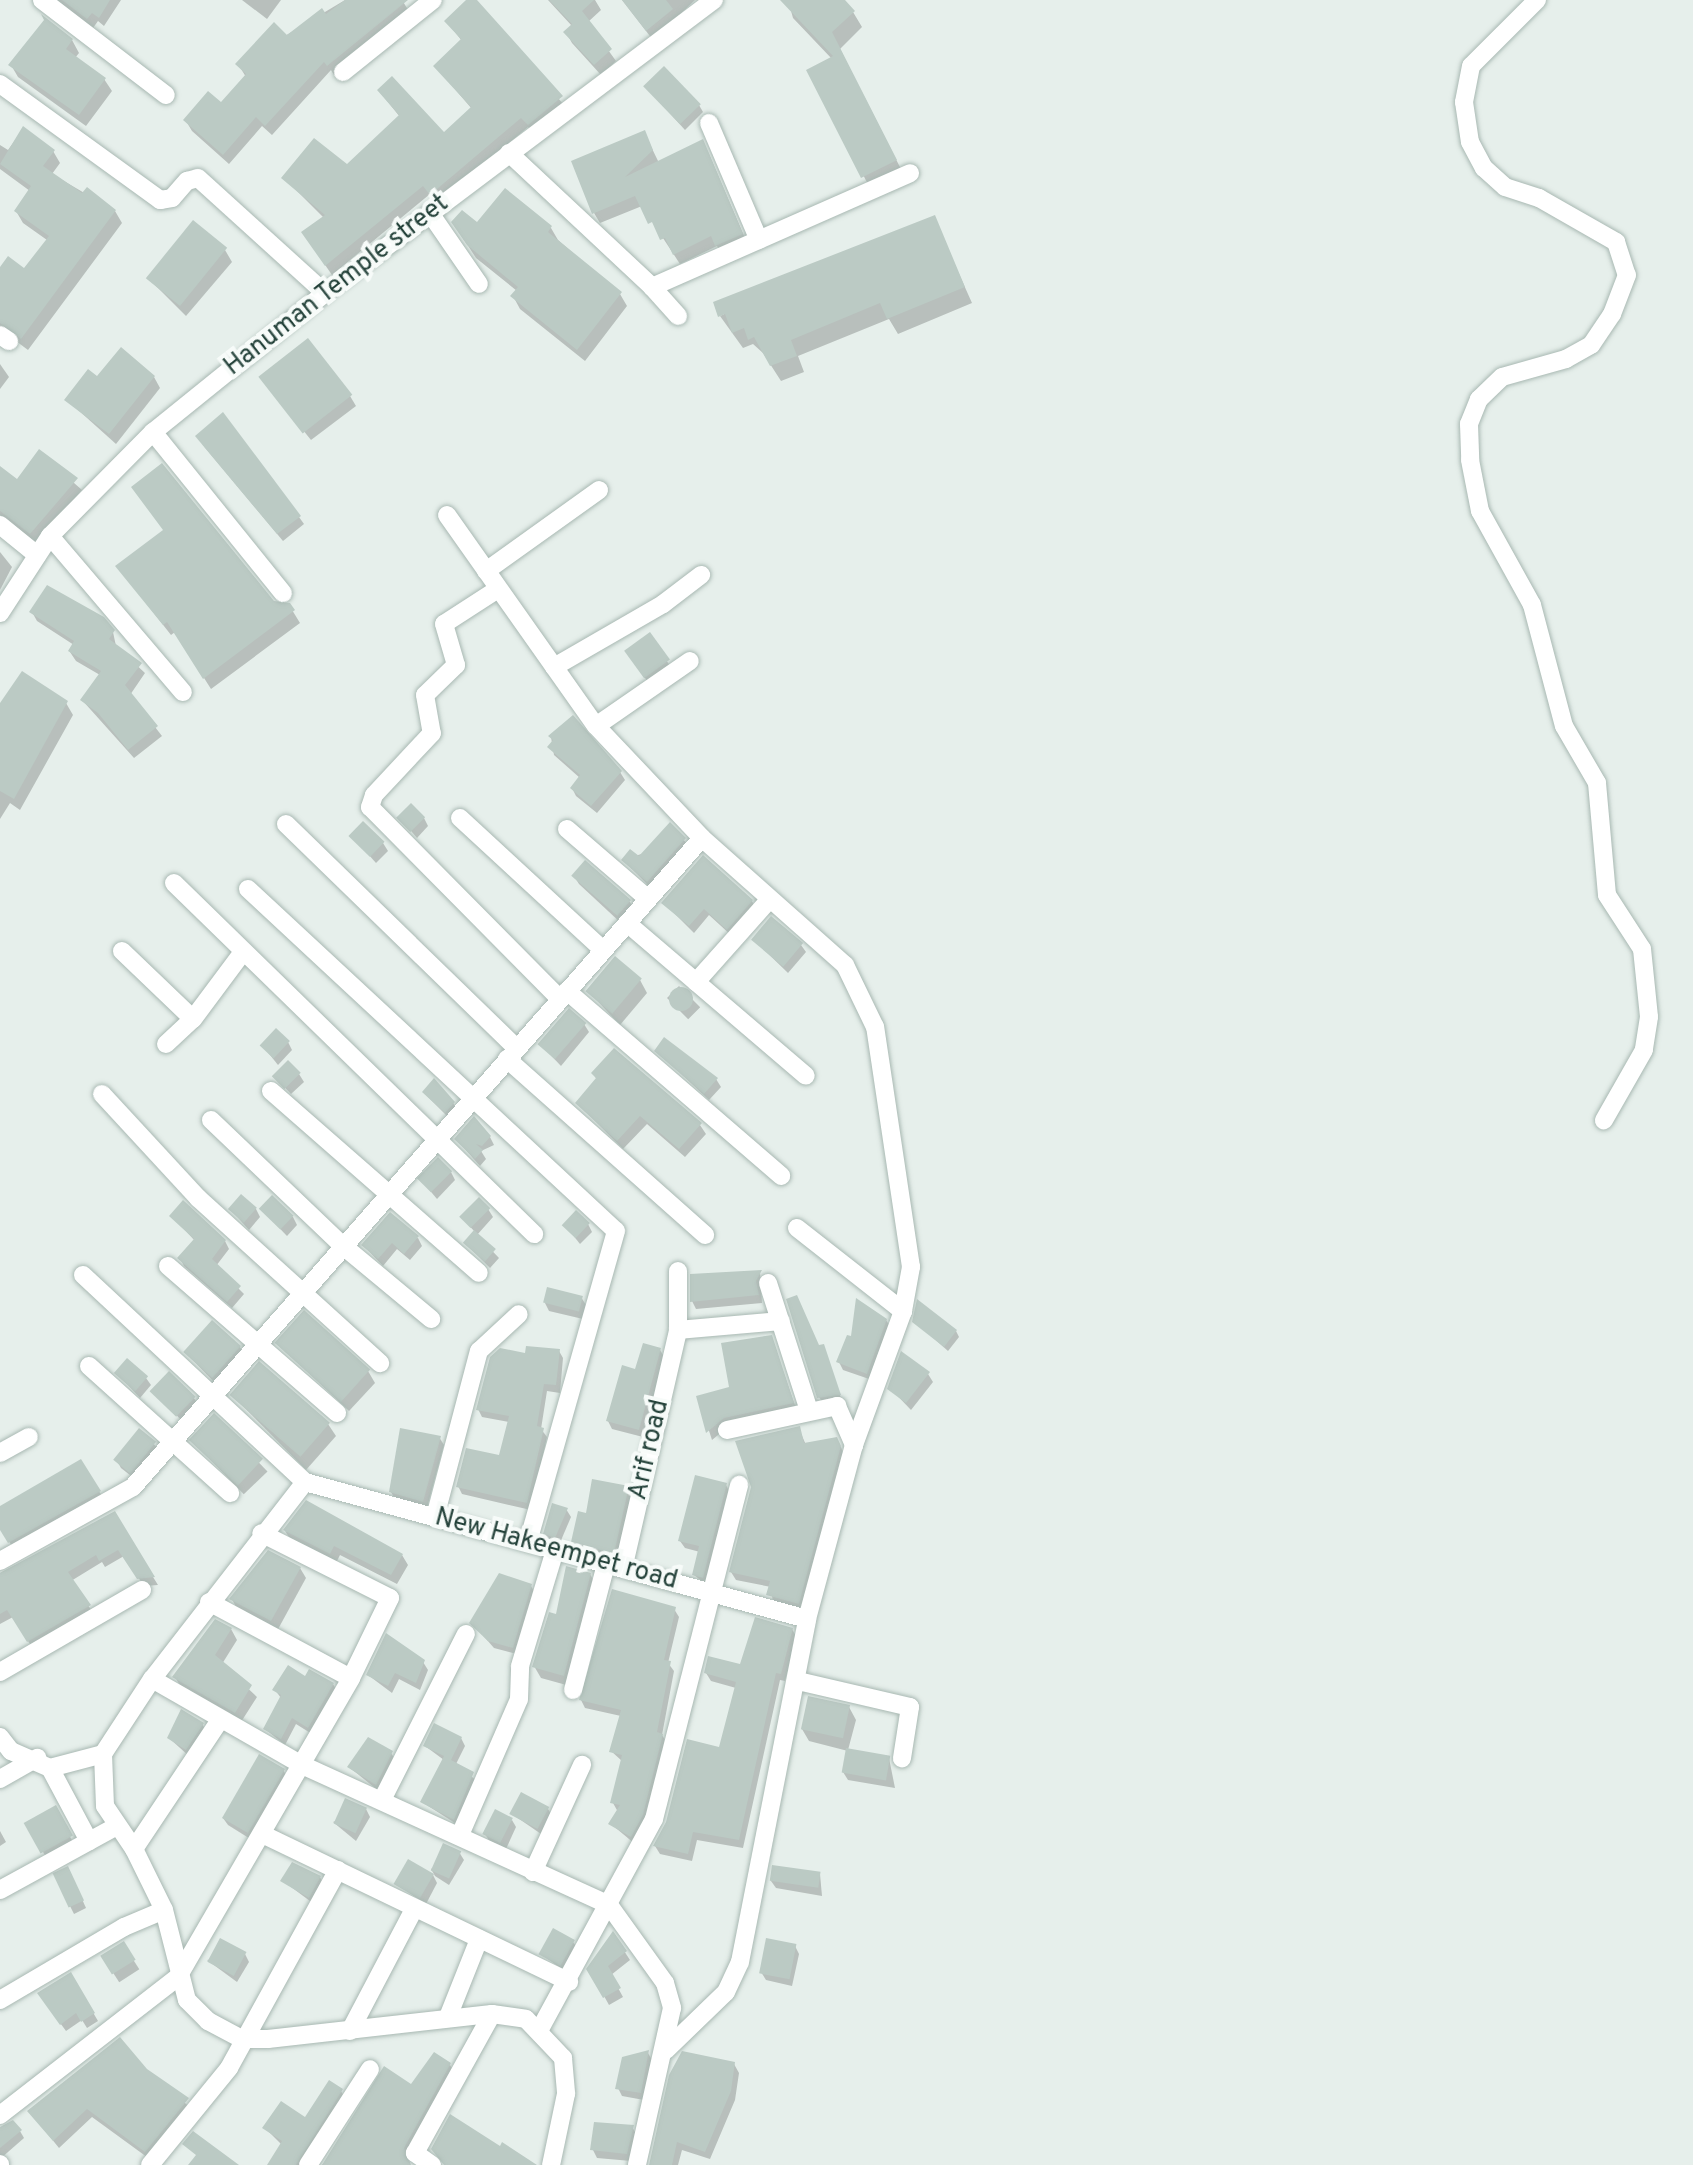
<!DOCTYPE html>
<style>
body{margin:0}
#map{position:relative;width:1693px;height:2165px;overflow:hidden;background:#e6efeb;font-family:Overpass,sans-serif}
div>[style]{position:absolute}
.shadow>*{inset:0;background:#0003;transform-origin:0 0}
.building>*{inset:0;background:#bbcac4;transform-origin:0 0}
.round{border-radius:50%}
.roads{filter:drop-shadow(0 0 2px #a8b8b2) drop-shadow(0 0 2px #a8b8b2)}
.minor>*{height:18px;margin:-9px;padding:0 9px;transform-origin:9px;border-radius:9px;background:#fff}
span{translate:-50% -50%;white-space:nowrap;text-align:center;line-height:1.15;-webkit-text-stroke:8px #f7fbf9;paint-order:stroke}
.street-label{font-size:26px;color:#24423a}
</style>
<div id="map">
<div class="shadow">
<div style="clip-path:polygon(52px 0,121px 0,104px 26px,98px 21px,93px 28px)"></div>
<div style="clip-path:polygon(242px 0,281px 0,267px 19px)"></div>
<div style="clip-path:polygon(345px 0,402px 0,410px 13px,334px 75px,331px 70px,272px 135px,262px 126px,229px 164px,192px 131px,186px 121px,221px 105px,246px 77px,238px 64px)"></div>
<div style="clip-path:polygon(469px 0,567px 108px,535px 134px,528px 127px,437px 204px,430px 194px,332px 275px,310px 243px,324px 218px,284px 178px,347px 167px,400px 117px,379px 91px,443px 135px,472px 109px,435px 66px,462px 41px,446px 21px)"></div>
<div style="clip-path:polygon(548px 0,595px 0,601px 10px,588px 22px,616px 61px,601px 75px,572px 43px,566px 32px,572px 26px)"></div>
<div style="clip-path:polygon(622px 0,695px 0,653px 40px)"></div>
<div style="clip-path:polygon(788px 0,842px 0,853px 12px,862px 27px,840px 49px,904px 175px,872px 192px,809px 71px,832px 59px,793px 18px)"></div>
<div style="clip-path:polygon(72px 40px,79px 53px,75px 58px,104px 79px,112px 91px,86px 126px,18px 77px,11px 65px)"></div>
<div style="clip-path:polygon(646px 87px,699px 105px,703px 112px,685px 130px)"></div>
<div style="clip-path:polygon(23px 129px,53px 151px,60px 163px,52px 174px,115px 211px,122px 223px,28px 350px,0 329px,0 270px,24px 270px,47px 240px,23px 223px,16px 211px,30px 191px,0 169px,0 145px,8px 150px)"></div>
<div style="clip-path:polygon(644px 132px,659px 163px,708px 152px,748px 245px,723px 256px,717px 246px,680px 264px,642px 206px,600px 223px,594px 213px)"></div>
<div style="clip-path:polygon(934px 218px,972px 303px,898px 334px,889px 319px,798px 356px,804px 372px,781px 381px,763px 353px,753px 344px,743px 348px,720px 316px)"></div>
<div style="clip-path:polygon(477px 225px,551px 228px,558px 240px,620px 294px,627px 306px,585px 361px,520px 309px,513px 296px,517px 291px,476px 258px,461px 235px)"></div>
<div style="clip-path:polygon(225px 250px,232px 262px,186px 316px,147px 277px)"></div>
<div style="clip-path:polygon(0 364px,9px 377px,0 389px)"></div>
<div style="clip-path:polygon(154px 377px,160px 388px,116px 444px,67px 400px,98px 379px)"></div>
<div style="clip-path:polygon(261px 378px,350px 396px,356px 406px,311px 440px)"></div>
<div style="clip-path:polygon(202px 444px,299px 517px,304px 524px,283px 541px)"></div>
<div style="clip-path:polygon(39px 452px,82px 490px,37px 543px,0 515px,0 481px,17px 481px)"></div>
<div style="clip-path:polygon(0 552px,12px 567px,0 590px)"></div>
<div style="clip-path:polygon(117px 566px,289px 605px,300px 623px,211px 689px,175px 632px,171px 635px)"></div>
<div style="clip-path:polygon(32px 612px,113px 632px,116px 646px,145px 673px,130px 695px,162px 736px,134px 758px,82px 700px,100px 675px,76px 661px,70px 652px,74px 645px,37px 621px)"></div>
<div style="clip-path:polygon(650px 635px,672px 669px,650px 685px,631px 658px)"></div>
<div style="clip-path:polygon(66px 703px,73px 715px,20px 810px,10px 803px,0 819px,0 707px)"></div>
<div style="clip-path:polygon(551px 737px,620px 772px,625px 780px,597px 813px,576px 796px,572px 788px,580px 778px,554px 755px)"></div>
<div style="clip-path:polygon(400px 818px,424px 818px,428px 826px,417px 838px)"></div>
<div style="clip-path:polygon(352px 836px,383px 843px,388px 851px,376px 863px)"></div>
<div style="clip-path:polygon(684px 840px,689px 847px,652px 889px,623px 860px)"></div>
<div style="clip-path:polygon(585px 863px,630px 902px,634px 910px,622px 924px,579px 884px,574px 876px)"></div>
<div style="clip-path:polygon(752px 901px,756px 909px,732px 936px,709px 915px,694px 933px,664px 903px)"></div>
<div style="clip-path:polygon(753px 939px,801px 945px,806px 952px,788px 973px)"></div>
<div style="clip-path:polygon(640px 980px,647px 993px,620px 1025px,588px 991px)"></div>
<div style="left:679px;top:986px;width:30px;height:17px;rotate:45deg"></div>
<div style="clip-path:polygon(584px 1024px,589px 1032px,561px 1066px,540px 1044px)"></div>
<div style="clip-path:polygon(288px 1042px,292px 1050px,278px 1065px,262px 1045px)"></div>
<div style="clip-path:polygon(657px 1051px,716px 1079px,721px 1087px,709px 1100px)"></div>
<div style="clip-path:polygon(593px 1073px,700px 1125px,706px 1134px,685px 1157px,647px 1124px,623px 1149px,577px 1103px,597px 1080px)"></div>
<div style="clip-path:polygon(299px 1074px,304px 1082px,291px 1094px,274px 1076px)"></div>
<div style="clip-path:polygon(424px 1093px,453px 1103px,458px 1111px,450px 1119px)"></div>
<div style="clip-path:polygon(490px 1137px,494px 1145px,481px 1151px,486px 1159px,480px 1166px,456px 1139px)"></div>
<div style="clip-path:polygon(451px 1172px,455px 1180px,437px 1199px,421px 1180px)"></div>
<div style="clip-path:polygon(256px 1209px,260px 1217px,249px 1230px,231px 1210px)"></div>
<div style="clip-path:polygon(488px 1209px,493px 1217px,477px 1235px,499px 1258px,490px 1268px,465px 1243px,475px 1232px,463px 1219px)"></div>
<div style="clip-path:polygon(262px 1210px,293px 1217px,297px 1225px,287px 1236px)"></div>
<div style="clip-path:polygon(172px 1216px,225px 1241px,229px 1249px,216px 1266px,244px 1294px,232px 1308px,184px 1266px,180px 1258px,195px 1241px)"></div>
<div style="clip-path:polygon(564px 1224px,588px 1224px,592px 1232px,580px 1244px)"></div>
<div style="clip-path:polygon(418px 1238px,422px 1246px,410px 1260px,397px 1249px,383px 1266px,363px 1245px)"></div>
<div style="clip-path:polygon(760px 1272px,762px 1303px,696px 1309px,692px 1301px)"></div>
<div style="clip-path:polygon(581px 1297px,586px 1305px,583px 1319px,549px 1311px,545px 1303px)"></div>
<div style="clip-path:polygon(800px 1305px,843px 1402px,824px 1405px,819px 1397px)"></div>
<div style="clip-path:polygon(886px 1320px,891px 1328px,872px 1380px,843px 1370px,839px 1362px)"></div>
<div style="clip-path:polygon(914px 1321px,956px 1331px,959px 1337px,948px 1351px)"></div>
<div style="clip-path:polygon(771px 1337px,797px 1411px,729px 1426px,712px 1440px,698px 1397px,731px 1388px)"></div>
<div style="clip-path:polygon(277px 1343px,368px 1371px,375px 1383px,349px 1411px)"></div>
<div style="clip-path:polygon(240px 1347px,244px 1355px,217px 1385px,184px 1351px)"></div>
<div style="clip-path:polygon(660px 1350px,665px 1358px,643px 1437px,612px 1429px,608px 1421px,637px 1372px)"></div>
<div style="clip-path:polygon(559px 1351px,563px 1358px,560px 1393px,547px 1391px,541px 1429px,547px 1437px,531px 1510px,462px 1494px,458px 1486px,500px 1458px,509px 1422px,482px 1417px,478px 1409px,527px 1355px)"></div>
<div style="clip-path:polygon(117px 1373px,146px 1378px,151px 1385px,140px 1398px)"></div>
<div style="clip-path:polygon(928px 1374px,933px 1382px,911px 1410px,890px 1388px)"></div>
<div style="clip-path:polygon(154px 1392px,194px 1398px,199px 1406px,184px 1423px)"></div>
<div style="clip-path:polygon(232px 1395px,328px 1424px,336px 1436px,306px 1470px)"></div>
<div style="left:214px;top:1416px;width:77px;height:33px;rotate:46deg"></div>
<div style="clip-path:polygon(799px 1429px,806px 1445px,841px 1447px,844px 1455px,802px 1611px,773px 1603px,771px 1587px,736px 1580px,731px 1572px)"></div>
<div style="clip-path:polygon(439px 1437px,444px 1445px,427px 1508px,395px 1499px,391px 1492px)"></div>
<div style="clip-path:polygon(154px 1444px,159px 1451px,135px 1479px,121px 1468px,117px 1461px)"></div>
<div style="clip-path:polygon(80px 1462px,104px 1499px,14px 1549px,0 1528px,0 1509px)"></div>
<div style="clip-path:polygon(726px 1485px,730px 1493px,707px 1585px,694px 1575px,700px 1552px,685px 1548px,680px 1541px)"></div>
<div style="clip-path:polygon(628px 1487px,632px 1495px,618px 1561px,578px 1550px,573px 1542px,587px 1515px)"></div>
<div style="clip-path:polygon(566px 1509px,571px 1517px,559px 1545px,550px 1542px,545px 1534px)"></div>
<div style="clip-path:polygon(114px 1514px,158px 1585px,144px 1586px,124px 1556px,105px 1567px,102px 1562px,71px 1581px,94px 1614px,33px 1649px,13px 1617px,0 1624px,0 1573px)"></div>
<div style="clip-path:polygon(285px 1531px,402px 1555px,408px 1565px,397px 1584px,340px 1555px,336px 1563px,291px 1540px)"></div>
<div style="clip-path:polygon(300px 1568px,306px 1578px,277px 1631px,237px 1609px,232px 1599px)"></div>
<div style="clip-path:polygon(590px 1574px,596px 1585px,570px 1686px,541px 1678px,534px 1666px,557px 1617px)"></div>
<div style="clip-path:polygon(531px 1586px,535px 1593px,517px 1654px,494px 1648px,472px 1623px)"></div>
<div style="clip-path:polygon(674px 1609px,679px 1617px,668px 1663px,674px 1671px,662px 1735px,667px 1743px,646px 1823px,635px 1844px,611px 1824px,618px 1812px,613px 1803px,622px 1761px,611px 1751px,621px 1716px,585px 1708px,581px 1700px)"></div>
<div style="clip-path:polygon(231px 1629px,237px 1640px,222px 1664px,257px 1697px,241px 1722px,181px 1687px,175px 1677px)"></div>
<div style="clip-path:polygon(792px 1629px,797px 1638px,785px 1681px,780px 1680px,743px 1848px,697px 1840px,692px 1861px,660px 1854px,655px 1846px,667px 1823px,721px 1749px,736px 1688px,711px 1681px,706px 1673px,741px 1666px)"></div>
<div style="clip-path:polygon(423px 1662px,428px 1670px,420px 1690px,399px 1679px,392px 1693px,368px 1675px)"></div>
<div style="clip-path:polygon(306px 1679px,333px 1684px,337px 1691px,312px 1734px,296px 1724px,285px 1745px,265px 1729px,281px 1698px,275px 1690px)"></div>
<div style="clip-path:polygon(849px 1707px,856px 1720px,848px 1750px,889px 1758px,895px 1788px,848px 1780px,843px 1772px,848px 1751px,809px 1741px,802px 1729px)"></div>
<div style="clip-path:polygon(202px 1724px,207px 1732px,190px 1757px,169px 1738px)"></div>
<div style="clip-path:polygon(461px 1738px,465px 1746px,456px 1764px,477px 1781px,458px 1825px,422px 1802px,444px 1760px,425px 1746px)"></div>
<div style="clip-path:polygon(391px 1753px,396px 1761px,380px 1792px,349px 1767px)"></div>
<div style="clip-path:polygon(283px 1770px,288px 1778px,252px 1840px,228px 1825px,223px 1818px)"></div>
<div style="left:54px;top:1809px;width:48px;height:31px;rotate:60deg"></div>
<div style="clip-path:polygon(366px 1809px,370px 1817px,356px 1841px,333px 1822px)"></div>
<div style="clip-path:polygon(548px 1809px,553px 1817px,544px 1836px,512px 1814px)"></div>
<div style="clip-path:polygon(512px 1820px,516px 1827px,506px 1849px,490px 1842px,485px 1834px)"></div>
<div style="clip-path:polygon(0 1831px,6px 1842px,0 1846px)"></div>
<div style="clip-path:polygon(459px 1852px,464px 1860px,449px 1885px,435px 1876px,431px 1869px)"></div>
<div style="clip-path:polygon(820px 1874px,822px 1896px,776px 1888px,771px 1881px)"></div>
<div style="clip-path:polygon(433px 1875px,437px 1883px,426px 1904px,396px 1884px)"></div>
<div style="clip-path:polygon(55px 1876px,72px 1877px,86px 1908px,74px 1914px)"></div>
<div style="clip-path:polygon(320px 1877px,324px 1885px,314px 1904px,283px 1881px)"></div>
<div style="clip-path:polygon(613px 1934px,630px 1960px,611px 1975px,623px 1997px,609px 2005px,589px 1969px)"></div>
<div style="clip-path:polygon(573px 1942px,578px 1949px,566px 1972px,541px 1954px)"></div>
<div style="left:123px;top:1944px;width:30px;height:24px;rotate:57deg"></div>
<div style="clip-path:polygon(795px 1946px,799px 1954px,792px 1986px,766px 1980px,761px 1972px)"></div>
<div style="clip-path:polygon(245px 1954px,249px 1962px,237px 1982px,207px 1960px)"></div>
<div style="clip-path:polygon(71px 1975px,98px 2021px,87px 2028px,82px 2020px,66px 2031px,44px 2001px)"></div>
<div style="clip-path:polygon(648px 2053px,652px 2060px,644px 2100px,622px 2096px,618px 2088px)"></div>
<div style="clip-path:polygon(734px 2064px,739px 2073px,735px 2100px,710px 2159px,682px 2150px,678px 2165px,651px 2165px)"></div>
<div style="clip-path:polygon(450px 2065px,455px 2074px,408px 2157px,410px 2165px,322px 2165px,412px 2087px)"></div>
<div style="clip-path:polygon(146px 2070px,192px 2109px,151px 2160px,92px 2117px,59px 2148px,30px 2112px)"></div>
<div style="clip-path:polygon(341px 2091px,346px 2100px,305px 2165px,269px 2165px,282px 2145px,265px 2128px,305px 2120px)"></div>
<div style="clip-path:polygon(632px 2127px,637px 2135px,631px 2161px,597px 2158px,593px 2150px)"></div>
<div style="clip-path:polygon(0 2129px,20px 2131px,24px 2138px,0 2159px)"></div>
</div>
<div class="building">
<div style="clip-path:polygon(62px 0,110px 0,99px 18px,92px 13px,87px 19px)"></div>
<div style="clip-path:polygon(345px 0,408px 0,327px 66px,324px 62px,265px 126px,256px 117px,223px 155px,183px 120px,208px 91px,221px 102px,246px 74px,235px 64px,274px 22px,287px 35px,322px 8px,326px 14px)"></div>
<div style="clip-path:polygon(466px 0,477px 0,563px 96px,528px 125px,521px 118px,430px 195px,423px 186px,325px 266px,301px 232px,325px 215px,281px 178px,314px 138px,347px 164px,399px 115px,377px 90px,392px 76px,444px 132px,471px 107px,433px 66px,461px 39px,444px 21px)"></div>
<div style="clip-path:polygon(549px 0,594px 0,582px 11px,612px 49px,594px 65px,563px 32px,572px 24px)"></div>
<div style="clip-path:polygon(622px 0,666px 0,673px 9px,646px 31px)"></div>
<div style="clip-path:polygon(780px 0,845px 0,855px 11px,832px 32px,897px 160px,861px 178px,806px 70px,833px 56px)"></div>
<div style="clip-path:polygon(41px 14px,73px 39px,66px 49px,106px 78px,79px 115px,8px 65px,44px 20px)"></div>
<div style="left:664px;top:66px;width:53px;height:29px;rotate:46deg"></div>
<div style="clip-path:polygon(23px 126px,55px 150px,43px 166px,82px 193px,87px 187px,116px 210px,21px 339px,0 323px,0 267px,8px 256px,24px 268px,49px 236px,14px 211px,31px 186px,0 164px)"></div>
<div style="clip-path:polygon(645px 130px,653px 150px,625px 177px,703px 139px,743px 234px,715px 246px,711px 236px,673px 255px,665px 238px,660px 240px,652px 222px,648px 224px,635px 196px,592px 214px,571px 161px)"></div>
<div style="clip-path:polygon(505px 188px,552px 226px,548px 232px,622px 292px,577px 350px,510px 296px,518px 287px,467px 245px,451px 222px,462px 210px,477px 222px)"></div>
<div style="clip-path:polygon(935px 215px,965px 287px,887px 319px,880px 303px,791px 340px,797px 356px,770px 366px,754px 337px,748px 340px,744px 328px,732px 333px,725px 314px,718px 317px,713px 302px)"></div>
<div style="left:193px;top:220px;width:44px;height:75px;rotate:39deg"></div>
<div style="left:308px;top:338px;width:72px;height:63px;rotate:52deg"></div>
<div style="clip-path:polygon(121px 347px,155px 376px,109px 434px,64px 400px,88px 369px,97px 376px)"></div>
<div style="clip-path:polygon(223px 412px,301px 516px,277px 534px,195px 436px)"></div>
<div style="clip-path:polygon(39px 449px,78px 478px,30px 534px,0 511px,0 466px,17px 479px)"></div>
<div style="clip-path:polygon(162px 463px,274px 601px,290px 603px,295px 610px,203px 679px,167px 622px,163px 625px,115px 566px,163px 530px,131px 487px)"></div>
<div style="clip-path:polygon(47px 585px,104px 617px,115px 630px,109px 639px,142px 663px,125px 685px,158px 726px,128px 750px,98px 713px,80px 700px,101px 671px,68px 651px,74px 641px,29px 612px)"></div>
<div style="left:650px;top:632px;width:34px;height:32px;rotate:54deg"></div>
<div style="clip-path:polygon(22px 671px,68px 701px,14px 799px,0 791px,0 703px)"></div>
<div style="clip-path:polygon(573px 715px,622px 771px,591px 806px,570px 788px,580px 775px,547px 747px,553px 740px,548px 736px)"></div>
<div style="left:411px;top:803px;width:20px;height:21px;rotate:45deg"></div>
<div style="left:363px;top:821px;width:30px;height:21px;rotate:44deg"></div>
<div style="clip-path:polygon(670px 822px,686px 838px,647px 882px,621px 860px,630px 849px,639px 856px)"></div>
<div style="clip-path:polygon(703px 855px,753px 900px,727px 930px,704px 909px,689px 926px,661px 903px)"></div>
<div style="left:585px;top:860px;width:61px;height:21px;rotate:41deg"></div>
<div style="left:771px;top:916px;width:42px;height:31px;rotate:40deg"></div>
<div style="left:615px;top:956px;width:35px;height:46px;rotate:40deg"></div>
<div class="round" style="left:669px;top:987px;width:24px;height:24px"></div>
<div style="left:569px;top:1008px;width:23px;height:48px;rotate:41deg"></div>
<div style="left:276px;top:1028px;width:19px;height:24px;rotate:43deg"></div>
<div style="clip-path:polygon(664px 1037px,718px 1078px,704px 1094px,654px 1051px)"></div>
<div style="clip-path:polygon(614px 1048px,702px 1123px,679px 1149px,640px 1116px,617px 1141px,575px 1103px,596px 1078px,591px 1073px)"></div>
<div style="left:288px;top:1060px;width:18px;height:23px;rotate:45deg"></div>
<div style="clip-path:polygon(434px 1078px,455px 1102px,445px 1113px,422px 1092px)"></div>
<div style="clip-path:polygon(474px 1116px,491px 1136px,482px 1146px,476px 1144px,483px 1150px,475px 1159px,454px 1139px)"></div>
<div style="left:438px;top:1157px;width:20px;height:30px;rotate:45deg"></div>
<div style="left:241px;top:1194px;width:21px;height:20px;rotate:41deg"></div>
<div style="left:272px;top:1195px;width:30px;height:19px;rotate:44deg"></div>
<div style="left:479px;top:1197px;width:16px;height:28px;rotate:45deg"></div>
<div style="clip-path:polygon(183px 1200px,226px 1240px,212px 1259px,241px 1286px,227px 1302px,177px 1258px,194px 1239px,169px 1216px)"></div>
<div style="left:576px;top:1210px;width:19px;height:21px;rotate:43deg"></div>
<div style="clip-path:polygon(390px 1212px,419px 1236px,404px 1254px,392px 1243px,378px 1259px,361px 1245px)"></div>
<div style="left:474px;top:1230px;width:29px;height:17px;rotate:41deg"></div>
<div style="clip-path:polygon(762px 1270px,756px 1281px,759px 1295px,690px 1302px,690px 1274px)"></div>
<div style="left:547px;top:1287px;width:37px;height:16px;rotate:14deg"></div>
<div style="clip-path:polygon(797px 1295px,819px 1345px,824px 1344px,841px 1395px,817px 1398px,786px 1299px)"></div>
<div style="clip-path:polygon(856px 1298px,887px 1319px,867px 1374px,836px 1362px,847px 1335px,851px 1336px)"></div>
<div style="clip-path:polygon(917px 1299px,957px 1330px,944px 1347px,912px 1322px)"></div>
<div style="left:304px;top:1310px;width:89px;height:44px;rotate:42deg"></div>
<div style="left:212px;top:1320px;width:39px;height:43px;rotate:42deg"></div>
<div style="clip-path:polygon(772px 1335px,794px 1403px,724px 1418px,706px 1433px,696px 1396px,729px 1387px,721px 1343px)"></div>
<div style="clip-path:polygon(643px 1343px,661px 1348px,639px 1430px,606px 1421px,622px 1365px,635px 1369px)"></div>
<div style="clip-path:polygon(526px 1346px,560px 1349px,556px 1385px,544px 1384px,537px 1426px,544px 1428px,527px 1503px,456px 1487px,466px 1448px,499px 1455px,509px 1416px,476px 1410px,490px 1357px,500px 1348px,525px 1353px)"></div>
<div style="clip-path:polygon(901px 1351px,930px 1372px,906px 1403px,887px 1389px)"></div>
<div style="left:127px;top:1358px;width:28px;height:20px;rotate:41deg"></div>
<div style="left:259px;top:1361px;width:94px;height:45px;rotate:41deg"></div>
<div style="left:169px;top:1371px;width:37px;height:28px;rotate:44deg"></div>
<div style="left:214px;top:1413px;width:67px;height:37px;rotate:43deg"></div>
<div style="clip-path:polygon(800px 1426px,804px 1443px,837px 1437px,841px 1446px,799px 1604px,766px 1595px,770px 1581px,729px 1572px,751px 1487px,735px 1441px)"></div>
<div style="left:139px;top:1428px;width:22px;height:41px;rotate:39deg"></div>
<div style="clip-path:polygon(400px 1428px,441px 1436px,423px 1502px,389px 1492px)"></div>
<div style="clip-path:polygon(81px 1459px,101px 1491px,8px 1543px,0 1530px,0 1506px)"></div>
<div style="clip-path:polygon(695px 1475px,727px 1483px,703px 1578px,692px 1575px,699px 1546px,678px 1541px)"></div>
<div style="clip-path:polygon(592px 1479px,629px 1486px,614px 1554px,571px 1542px,578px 1511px,586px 1513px)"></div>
<div style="clip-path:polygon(306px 1500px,403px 1554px,391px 1575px,334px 1546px,330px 1554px,283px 1530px)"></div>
<div style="clip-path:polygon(552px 1503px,568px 1508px,555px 1538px,543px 1534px)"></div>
<div style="clip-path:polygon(115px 1511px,155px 1577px,137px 1579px,118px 1550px,99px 1561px,96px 1555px,68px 1572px,91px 1605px,27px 1642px,7px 1610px,0 1614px,0 1573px)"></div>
<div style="clip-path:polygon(268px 1550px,301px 1567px,271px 1621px,229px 1599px)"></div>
<div style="clip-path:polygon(566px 1566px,591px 1573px,564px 1676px,532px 1667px,549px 1612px,556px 1614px)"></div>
<div style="clip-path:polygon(499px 1573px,532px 1584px,513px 1648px,488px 1641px,469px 1623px)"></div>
<div style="clip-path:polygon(612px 1589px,676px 1607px,664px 1660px,671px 1661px,657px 1732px,663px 1734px,643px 1815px,631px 1837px,608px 1824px,620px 1805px,610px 1803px,622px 1755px,609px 1752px,621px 1710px,579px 1700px)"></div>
<div style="clip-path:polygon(755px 1617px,793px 1628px,781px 1674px,776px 1673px,739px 1840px,693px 1832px,688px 1854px,653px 1846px,666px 1822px,687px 1739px,719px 1747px,736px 1682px,704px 1673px,708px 1656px,740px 1664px)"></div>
<div style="clip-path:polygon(215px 1619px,232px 1628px,215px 1655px,252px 1685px,235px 1713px,172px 1677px)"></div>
<div style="clip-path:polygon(386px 1633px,425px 1660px,416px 1683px,395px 1673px,388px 1686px,366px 1675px)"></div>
<div style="clip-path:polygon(288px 1665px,305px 1676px,309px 1669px,334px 1683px,308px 1728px,292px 1718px,281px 1739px,263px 1729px,281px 1695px,272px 1690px)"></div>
<div style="left:808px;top:1696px;width:43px;height:34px;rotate:12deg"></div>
<div style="clip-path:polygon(181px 1709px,204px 1723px,186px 1750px,167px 1738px)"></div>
<div style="clip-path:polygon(434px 1723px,462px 1737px,451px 1760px,474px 1772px,454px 1820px,420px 1802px,444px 1756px,423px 1746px)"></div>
<div style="clip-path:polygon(368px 1737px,393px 1751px,376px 1785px,347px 1767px)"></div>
<div style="left:846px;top:1748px;width:45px;height:25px;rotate:10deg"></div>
<div style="left:259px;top:1754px;width:30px;height:74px;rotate:30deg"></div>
<div style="left:521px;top:1792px;width:32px;height:25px;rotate:28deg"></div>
<div style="left:345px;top:1798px;width:24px;height:28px;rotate:24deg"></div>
<div style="left:56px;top:1805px;width:35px;height:37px;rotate:61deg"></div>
<div style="left:495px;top:1809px;width:20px;height:28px;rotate:27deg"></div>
<div style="left:443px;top:1843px;width:20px;height:30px;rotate:24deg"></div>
<div style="left:408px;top:1859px;width:30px;height:29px;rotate:30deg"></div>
<div style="clip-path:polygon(292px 1862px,321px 1876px,309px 1898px,280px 1881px)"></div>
<div style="left:772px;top:1865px;width:49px;height:16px;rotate:8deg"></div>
<div style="left:68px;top:1866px;width:38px;height:17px;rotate:65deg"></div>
<div style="left:553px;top:1928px;width:25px;height:30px;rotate:29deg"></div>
<div style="clip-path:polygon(613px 1931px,627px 1951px,608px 1966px,621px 1988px,603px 1998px,586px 1969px)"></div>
<div style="left:220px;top:1938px;width:30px;height:27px;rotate:28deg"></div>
<div style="left:766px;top:1938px;width:31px;height:36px;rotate:11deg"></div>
<div style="left:124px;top:1941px;width:22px;height:28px;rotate:58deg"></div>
<div style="clip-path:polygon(71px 1972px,95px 2013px,81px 2022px,76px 2013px,60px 2025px,37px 1993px)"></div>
<div style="clip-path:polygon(120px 2037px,147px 2069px,189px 2098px,145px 2152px,87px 2109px,53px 2141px,27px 2111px)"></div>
<div style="clip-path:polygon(649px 2050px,641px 2093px,615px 2089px,622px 2057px)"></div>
<div style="clip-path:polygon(682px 2051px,735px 2062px,731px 2091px,705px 2152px,677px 2142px,672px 2165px,649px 2165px,669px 2075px)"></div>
<div style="clip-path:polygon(434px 2052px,451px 2063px,404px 2148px,411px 2165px,322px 2165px,384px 2066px,411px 2084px)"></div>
<div style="clip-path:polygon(329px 2080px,343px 2089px,296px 2165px,267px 2165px,282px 2141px,262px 2128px,281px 2101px,305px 2117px)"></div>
<div style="clip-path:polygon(450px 2114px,500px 2146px,502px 2142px,537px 2165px,444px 2165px,431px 2149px)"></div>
<div style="clip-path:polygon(13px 2120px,22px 2130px,0 2148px,0 2127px)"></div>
<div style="clip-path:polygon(594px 2122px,634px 2125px,627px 2154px,590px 2150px)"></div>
<div style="clip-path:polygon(193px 2131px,239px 2165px,188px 2165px,196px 2155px,182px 2144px)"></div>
</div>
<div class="roads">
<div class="minor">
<div style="left:42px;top:0;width:156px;rotate:37.5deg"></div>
<div style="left:1537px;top:0;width:93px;rotate:135deg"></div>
<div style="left:1471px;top:66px;width:37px;rotate:101deg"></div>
<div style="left:1464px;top:102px;width:40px;rotate:81.5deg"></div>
<div style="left:1470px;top:142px;width:30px;rotate:62deg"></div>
<div style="left:1484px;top:168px;width:28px;rotate:42deg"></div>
<div style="left:1505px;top:187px;width:36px;rotate:18deg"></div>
<div style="left:1539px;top:198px;width:89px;rotate:29.7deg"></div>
<div style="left:1616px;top:242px;width:35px;rotate:72deg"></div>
<div style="left:1627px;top:275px;width:42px;rotate:111deg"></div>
<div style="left:1612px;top:314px;width:37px;rotate:124deg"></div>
<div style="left:1591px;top:345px;width:29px;rotate:151deg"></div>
<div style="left:1566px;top:359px;width:66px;rotate:164.3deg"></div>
<div style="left:1502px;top:377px;width:32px;rotate:136deg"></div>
<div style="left:1479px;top:399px;width:27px;rotate:112deg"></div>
<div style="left:1469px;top:424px;width:36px;rotate:88deg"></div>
<div style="left:1470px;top:460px;width:52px;rotate:78.9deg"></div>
<div style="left:1480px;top:511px;width:107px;rotate:61deg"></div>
<div style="left:1532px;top:605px;width:125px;rotate:75.2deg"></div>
<div style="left:1564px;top:726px;width:66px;rotate:59.9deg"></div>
<div style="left:1597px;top:783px;width:112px;rotate:84.9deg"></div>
<div style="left:1607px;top:895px;width:64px;rotate:57.1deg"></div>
<div style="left:1642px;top:949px;width:68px;rotate:84.1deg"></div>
<div style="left:1649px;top:1017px;width:33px;rotate:99deg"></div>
<div style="left:1644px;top:1050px;width:81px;rotate:119.7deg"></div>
<div style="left:343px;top:72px;width:115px;rotate:-38.7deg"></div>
<div style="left:0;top:84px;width:198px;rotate:35.9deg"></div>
<div style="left:160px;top:200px;width:12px;rotate:-9deg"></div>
<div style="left:172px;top:198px;width:23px;rotate:-49deg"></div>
<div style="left:187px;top:181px;width:11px;rotate:-15deg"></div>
<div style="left:198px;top:178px;width:171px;rotate:42.2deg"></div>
<div style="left:709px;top:123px;width:127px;rotate:66.9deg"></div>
<div style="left:509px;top:153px;width:196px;rotate:43.1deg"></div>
<div style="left:652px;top:287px;width:282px;rotate:-23.8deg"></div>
<div style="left:430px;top:213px;width:86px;rotate:55.4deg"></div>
<div style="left:652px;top:287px;width:39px;rotate:48deg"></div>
<div style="left:0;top:335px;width:11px;rotate:34deg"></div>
<div style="left:153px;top:432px;width:207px;rotate:51.1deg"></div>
<div style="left:447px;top:515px;width:258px;rotate:54.8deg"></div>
<div style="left:0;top:525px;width:48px;rotate:39deg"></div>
<div style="left:50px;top:536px;width:205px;rotate:49.6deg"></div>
<div style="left:486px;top:571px;width:139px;rotate:-35.6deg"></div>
<div style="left:498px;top:589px;width:64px;rotate:147.1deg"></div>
<div style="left:444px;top:624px;width:43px;rotate:73.7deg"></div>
<div style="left:456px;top:665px;width:43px;rotate:135.9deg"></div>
<div style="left:425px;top:695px;width:39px;rotate:80deg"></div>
<div style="left:432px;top:733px;width:85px;rotate:133.1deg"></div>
<div style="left:374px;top:795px;width:13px;rotate:108deg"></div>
<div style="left:370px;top:807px;width:270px;rotate:45.3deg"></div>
<div style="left:0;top:613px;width:92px;rotate:-57deg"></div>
<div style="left:50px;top:536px;width:146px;rotate:-45.3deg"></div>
<div style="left:153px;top:432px;width:221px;rotate:-38.9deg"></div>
<div style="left:325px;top:293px;width:487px;rotate:-37deg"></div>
<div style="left:554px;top:667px;width:126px;rotate:-30deg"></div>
<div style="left:663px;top:604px;width:48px;rotate:-37.3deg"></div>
<div style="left:460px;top:818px;width:195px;rotate:42.7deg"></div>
<div style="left:286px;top:824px;width:321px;rotate:44.2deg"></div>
<div style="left:567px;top:829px;width:107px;rotate:40.8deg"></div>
<div style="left:174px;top:883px;width:503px;rotate:44.27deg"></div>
<div style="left:248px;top:889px;width:502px;rotate:42.9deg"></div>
<div style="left:616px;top:1231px;width:324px;rotate:105.8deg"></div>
<div style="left:627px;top:923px;width:235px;rotate:40.5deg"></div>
<div style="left:122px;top:951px;width:98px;rotate:43.8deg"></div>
<div style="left:696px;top:982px;width:111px;rotate:-48.3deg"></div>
<div style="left:567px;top:991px;width:283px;rotate:40.8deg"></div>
<div style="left:166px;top:1044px;width:37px;rotate:-43deg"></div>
<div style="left:193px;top:1019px;width:84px;rotate:-53.3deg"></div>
<div style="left:507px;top:1059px;width:265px;rotate:41.6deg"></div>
<div style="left:271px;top:1091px;width:276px;rotate:41.2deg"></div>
<div style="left:102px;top:1094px;width:142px;rotate:47.3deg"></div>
<div style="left:198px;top:1198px;width:246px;rotate:42.2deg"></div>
<div style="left:211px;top:1120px;width:181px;rotate:43.7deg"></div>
<div style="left:342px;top:1245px;width:116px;rotate:39.7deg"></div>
<div style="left:797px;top:1228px;width:135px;rotate:38.1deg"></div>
<div style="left:168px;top:1266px;width:224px;rotate:41deg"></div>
<div style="left:83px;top:1275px;width:304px;rotate:43deg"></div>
<div style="left:305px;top:1482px;width:520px;rotate:15.26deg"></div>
<div style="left:768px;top:1283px;width:134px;rotate:72.2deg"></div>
<div style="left:678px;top:1330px;width:103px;rotate:-5deg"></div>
<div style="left:89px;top:1366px;width:190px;rotate:42deg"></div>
<div style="left:727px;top:1430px;width:113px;rotate:-12.3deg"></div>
<div style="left:837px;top:1406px;width:43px;rotate:66.4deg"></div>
<div style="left:0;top:1453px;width:33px;rotate:-29deg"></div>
<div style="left:305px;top:1482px;width:249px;rotate:127.8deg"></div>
<div style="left:152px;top:1679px;width:90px;rotate:123.2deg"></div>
<div style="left:103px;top:1754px;width:52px;rotate:87.8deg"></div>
<div style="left:105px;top:1806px;width:52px;rotate:56deg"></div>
<div style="left:134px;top:1849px;width:68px;rotate:63.8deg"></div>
<div style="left:164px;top:1910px;width:93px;rotate:75.7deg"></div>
<div style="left:187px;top:2000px;width:30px;rotate:45deg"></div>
<div style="left:208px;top:2021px;width:38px;rotate:28deg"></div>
<div style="left:242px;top:2039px;width:26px"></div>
<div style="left:268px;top:2039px;width:225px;rotate:-6.4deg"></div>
<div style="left:492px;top:2014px;width:34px;rotate:8deg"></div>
<div style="left:526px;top:2019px;width:54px;rotate:46.5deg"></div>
<div style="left:563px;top:2058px;width:36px;rotate:85deg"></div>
<div style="left:566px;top:2094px;width:73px;rotate:101.9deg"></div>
<div style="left:435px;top:1517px;width:172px;rotate:-75.2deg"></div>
<div style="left:479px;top:1351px;width:54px;rotate:-42.8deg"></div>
<div style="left:0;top:1561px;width:152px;rotate:-29.1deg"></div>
<div style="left:133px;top:1487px;width:863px;rotate:-48.76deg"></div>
<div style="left:623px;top:1569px;width:245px;rotate:-77deg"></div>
<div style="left:678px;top:1330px;width:59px;rotate:-90deg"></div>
<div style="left:209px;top:1602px;width:161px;rotate:28.2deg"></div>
<div style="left:0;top:1672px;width:164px;rotate:-30deg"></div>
<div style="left:152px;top:1679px;width:173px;rotate:29.8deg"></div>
<div style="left:302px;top:1765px;width:337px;rotate:24.5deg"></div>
<div style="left:609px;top:1905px;width:96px;rotate:54.3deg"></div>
<div style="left:665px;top:1983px;width:26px;rotate:74deg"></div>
<div style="left:672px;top:2008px;width:161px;rotate:102.6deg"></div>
<div style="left:798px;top:1681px;width:115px;rotate:13.1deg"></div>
<div style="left:910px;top:1707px;width:52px;rotate:98.9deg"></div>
<div style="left:573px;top:1690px;width:130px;rotate:-75.3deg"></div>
<div style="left:0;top:1737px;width:18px;rotate:52deg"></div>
<div style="left:11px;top:1751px;width:43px;rotate:23.6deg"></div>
<div style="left:50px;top:1768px;width:83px;rotate:61.9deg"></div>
<div style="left:50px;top:1768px;width:55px;rotate:-14.8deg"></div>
<div style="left:0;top:1779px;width:43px;rotate:-29.6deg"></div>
<div style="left:382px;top:1800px;width:186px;rotate:-63.2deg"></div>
<div style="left:262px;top:1834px;width:341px;rotate:25.7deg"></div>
<div style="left:460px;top:1835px;width:148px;rotate:-66.5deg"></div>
<div style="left:519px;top:1699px;width:33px;rotate:-88deg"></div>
<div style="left:520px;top:1666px;width:121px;rotate:-73.2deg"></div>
<div style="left:134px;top:1849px;width:155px;rotate:-56.3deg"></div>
<div style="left:533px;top:1872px;width:118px;rotate:-65.4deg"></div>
<div style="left:0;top:1890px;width:133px;rotate:-28.7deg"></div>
<div style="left:0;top:2000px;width:144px;rotate:-30.5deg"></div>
<div style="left:124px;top:1927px;width:43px;rotate:-23deg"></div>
<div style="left:448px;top:2017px;width:84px;rotate:-68.3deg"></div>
<div style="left:540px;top:2029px;width:239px;rotate:-61.5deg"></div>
<div style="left:654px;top:1819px;width:345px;rotate:-75.7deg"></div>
<div style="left:350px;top:2031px;width:138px;rotate:-62.3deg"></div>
<div style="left:666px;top:2050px;width:83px;rotate:-44deg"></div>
<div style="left:726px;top:1992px;width:33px;rotate:-65deg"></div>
<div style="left:740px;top:1962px;width:349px;rotate:-78.9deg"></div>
<div style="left:807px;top:1619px;width:180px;rotate:-74.9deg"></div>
<div style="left:854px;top:1445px;width:143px;rotate:-69.9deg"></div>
<div style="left:903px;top:1311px;width:45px;rotate:-79.7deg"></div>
<div style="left:911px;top:1267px;width:243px;rotate:-98.5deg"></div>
<div style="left:875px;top:1027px;width:69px;rotate:-115.8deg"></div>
<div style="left:845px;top:965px;width:191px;rotate:-138.4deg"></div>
<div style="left:702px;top:838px;width:154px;rotate:-133.4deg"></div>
<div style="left:596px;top:726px;width:114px;rotate:-34.7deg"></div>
<div style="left:0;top:2115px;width:225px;rotate:-37.8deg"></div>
<div style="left:178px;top:1977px;width:345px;rotate:-59.9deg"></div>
<div style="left:351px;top:1678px;width:89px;rotate:-64deg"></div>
<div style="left:390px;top:1598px;width:144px;rotate:-153.3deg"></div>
<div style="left:0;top:2164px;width:1px;rotate:90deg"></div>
<div style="left:150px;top:2165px;width:125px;rotate:-50.8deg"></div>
<div style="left:229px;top:2068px;width:226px;rotate:-61.2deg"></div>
<div style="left:308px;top:2165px;width:114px;rotate:-57.1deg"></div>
<div style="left:432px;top:2165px;width:21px;rotate:-145deg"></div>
<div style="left:415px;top:2153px;width:159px;rotate:-61deg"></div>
</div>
</div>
<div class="street-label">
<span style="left:337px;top:286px;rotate:-38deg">Hanuman Temple street</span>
<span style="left:650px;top:1450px;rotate:-77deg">Arif road</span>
<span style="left:556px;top:1550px;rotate:15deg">New Hakeempet road</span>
</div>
</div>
